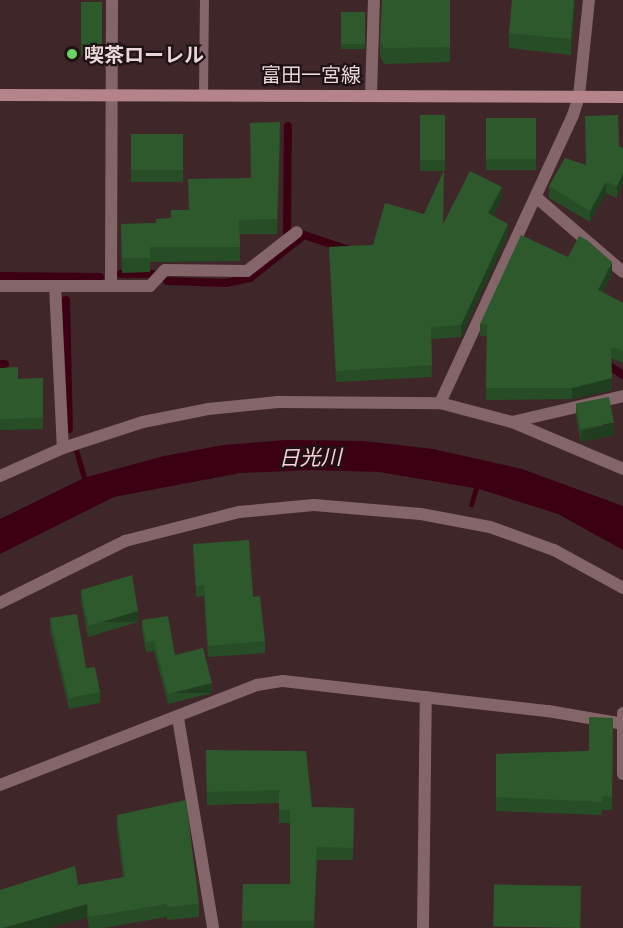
<!DOCTYPE html>
<meta charset="utf-8">
<style>
body{margin:0}
#map{position:relative;width:623px;height:928px;overflow:hidden;background:#3f2629;font-family:"Golos Text","Noto Sans JP",sans-serif}
div>[style]{position:absolute}
.water>*{inset:0;background:#3b0112}
.stream>*{height:8px;margin:-4px;padding:0 4px;transform-origin:4px;border-radius:4px;background:#3b0112}
.lane>*{height:9px;margin:-4.5px;padding:0 4.5px;transform-origin:4.5px;border-radius:4.5px;background:#846569}
.street>*{height:12px;margin:-6px;padding:0 6px;transform-origin:6px;border-radius:6px;background:#846569}
.secondary>*{height:12px;margin:-6px;padding:0 6px;transform-origin:6px;border-radius:6px;background:#b4848a}
.wall>*{inset:0;background:#274d26;transform-origin:0 0}
.shaded-wall>*{inset:0;background:#203e1f;transform-origin:0 0}
.building>*{inset:0;background:#2d592c;transform-origin:0 0}
.dots>*{width:16px;height:16px;translate:-50% -50%;box-sizing:border-box;border:3px solid #1e1214;border-radius:50%}
span{translate:-50% -50%;white-space:nowrap;text-align:center;line-height:1.15;-webkit-text-stroke:4.5px #1e1214;paint-order:stroke}
.poi-label{font-size:20px;color:#e8d6d8;font-weight:700}
.left{translate:0 -50%;text-align:left}
.street-label{font-size:20px;color:#e8d6d8}
.water-label{font-size:21px;color:#fbd1d6;font-style:italic}
</style>
<div id="map">
<div class="water">
<div style="clip-path:polygon(286px 440px,364px 441px,433px 449px,522px 469px,623px 506px,623px 550px,558px 514px,479px 489px,473px 508px,469px 506px,474px 488px,379px 472px,311px 470px,240px 473px,114px 497px,0 554px,0 519px,82px 479px,74px 451px,79px 450px,87px 477px,164px 456px,224px 445px)"></div>
</div>
<div class="stream">
<div style="left:287px;top:232px;width:106px;rotate:-89.5deg"></div>
<div style="left:121px;top:274px;width:32px"></div>
<div style="left:0;top:276px;width:100px;rotate:0.6deg"></div>
<div style="left:167px;top:281px;width:59px;rotate:1.9deg"></div>
<div style="left:226px;top:283px;width:25px;rotate:-12deg"></div>
<div style="left:250px;top:278px;width:69px;rotate:-38.5deg"></div>
<div style="left:304px;top:235px;width:47px;rotate:18.4deg"></div>
<div style="left:66px;top:300px;width:129px;rotate:88.7deg"></div>
<div style="left:605px;top:363px;width:22px;rotate:34deg"></div>
<div style="left:0;top:364px;width:5px"></div>
</div>
<div class="lane">
<div style="left:203px;top:94px;width:94px;rotate:-89.4deg"></div>
</div>
<div class="street">
<div style="left:371px;top:94px;width:94px;rotate:-88.2deg"></div>
<div style="left:537px;top:198px;width:113px;rotate:40.7deg"></div>
<div style="left:0;top:286px;width:150px"></div>
<div style="left:150px;top:286px;width:22px;rotate:-47deg"></div>
<div style="left:165px;top:270px;width:82px;rotate:0.7deg"></div>
<div style="left:247px;top:271px;width:63px;rotate:-38deg"></div>
<div style="left:55px;top:286px;width:162px;rotate:87.2deg"></div>
<div style="left:111px;top:286px;width:286px;rotate:-89.8deg"></div>
<div style="left:440px;top:403px;width:317px;rotate:-65.2deg"></div>
<div style="left:573px;top:115px;width:20px;rotate:-72deg"></div>
<div style="left:579px;top:96px;width:97px;rotate:-84.1deg"></div>
<div style="left:512px;top:422px;width:114px;rotate:-13.2deg"></div>
<div style="left:0;top:476px;width:69px;rotate:-24deg"></div>
<div style="left:63px;top:448px;width:84px;rotate:-18deg"></div>
<div style="left:143px;top:422px;width:66px;rotate:-11.3deg"></div>
<div style="left:208px;top:409px;width:70px;rotate:-5.7deg"></div>
<div style="left:278px;top:402px;width:162px;rotate:0.4deg"></div>
<div style="left:440px;top:403px;width:74px;rotate:14.8deg"></div>
<div style="left:512px;top:422px;width:121px;rotate:22.9deg"></div>
<div style="left:0;top:603px;width:140px;rotate:-26.4deg"></div>
<div style="left:125px;top:541px;width:118px;rotate:-14.3deg"></div>
<div style="left:239px;top:512px;width:75px;rotate:-5.3deg"></div>
<div style="left:314px;top:505px;width:107px;rotate:4.8deg"></div>
<div style="left:421px;top:514px;width:70px;rotate:10.7deg"></div>
<div style="left:490px;top:527px;width:68px;rotate:19.8deg"></div>
<div style="left:554px;top:550px;width:79px;rotate:28.8deg"></div>
<div style="left:623px;top:713px;width:61px;rotate:90deg"></div>
<div style="left:178px;top:718px;width:213px;rotate:80.5deg"></div>
<div style="left:0;top:785px;width:276px;rotate:-21.3deg"></div>
<div style="left:257px;top:685px;width:26px;rotate:-9deg"></div>
<div style="left:283px;top:681px;width:267px;rotate:6.5deg"></div>
<div style="left:548px;top:711px;width:76px;rotate:9.8deg"></div>
<div style="left:423px;top:928px;width:231px;rotate:-89.3deg"></div>
</div>
<div class="secondary">
<div style="left:0;top:95px;width:623px;rotate:0.18deg"></div>
</div>
<div class="wall">
<div style="clip-path:polygon(450px 0,450px 62px,384px 64px,380px 56px,380px 40px)"></div>
<div style="clip-path:polygon(575px 0,571px 55px,509px 48px,509px 33px)"></div>
<div style="left:81px;top:2px;width:21px;height:53px"></div>
<div style="left:341px;top:12px;width:24px;height:37px"></div>
<div style="left:420px;top:115px;width:25px;height:56px"></div>
<div style="clip-path:polygon(618px 115px,617px 198px,606px 193px,590px 222px,549px 198px,549px 186px,586px 165px)"></div>
<div style="left:486px;top:118px;width:50px;height:52px"></div>
<div style="left:131px;top:134px;width:52px;height:48px"></div>
<div style="clip-path:polygon(280px 137px,277px 234px,240px 234px,240px 261px,150px 262px,150px 272px,122px 273px,121px 224px,156px 223px,171px 218px,251px 178px)"></div>
<div style="clip-path:polygon(502px 199px,493px 216px,508px 235px,461px 337px,431px 339px,432px 377px,336px 382px,329px 247px,373px 245px,443px 223px)"></div>
<div style="clip-path:polygon(568px 257px,612px 274px,603px 292px,623px 303px,623px 363px,611px 358px,612px 390px,572px 399px,486px 400px,487px 336px,480px 336px,480px 324px)"></div>
<div style="clip-path:polygon(0 368px,18px 379px,43px 378px,43px 429px,0 430px)"></div>
<div style="clip-path:polygon(576px 404px,614px 435px,581px 442px,576px 416px)"></div>
<div style="clip-path:polygon(193px 544px,253px 597px,265px 641px,265px 653px,208px 657px,204px 596px,196px 597px)"></div>
<div style="clip-path:polygon(81px 590px,138px 622px,88px 637px,81px 601px)"></div>
<div style="clip-path:polygon(50px 618px,86px 668px,100px 692px,100px 703px,69px 709px,50px 629px)"></div>
<div style="clip-path:polygon(142px 620px,175px 655px,212px 693px,168px 704px,154px 651px,146px 652px,142px 630px)"></div>
<div style="clip-path:polygon(613px 718px,612px 810px,602px 810px,602px 815px,496px 811px,496px 754px,589px 751px)"></div>
<div style="clip-path:polygon(206px 750px,312px 807px,354px 808px,353px 860px,317px 860px,314px 928px,242px 928px,243px 884px,290px 884px,290px 823px,279px 823px,279px 803px,207px 805px)"></div>
<div style="clip-path:polygon(117px 815px,199px 904px,199px 917px,167px 920px,167px 917px,103px 928px,89px 928px,87px 917px,49px 928px,0 928px,123px 877px,117px 829px)"></div>
</div>
<div class="shaded-wall">
<div style="clip-path:polygon(574px 0,575px 0,571px 55px,571px 39px)"></div>
<div style="clip-path:polygon(623px 173px,623px 184px,617px 198px,617px 186px)"></div>
<div style="clip-path:polygon(606px 182px,606px 193px,590px 222px,590px 211px)"></div>
<div style="clip-path:polygon(502px 187px,502px 199px,488px 225px,488px 213px)"></div>
<div style="clip-path:polygon(508px 224px,508px 235px,461px 337px,461px 325px)"></div>
<div style="clip-path:polygon(612px 262px,612px 274px,598px 302px,598px 290px)"></div>
<div style="clip-path:polygon(612px 378px,612px 390px,572px 399px,572px 388px)"></div>
<div style="clip-path:polygon(614px 423px,614px 435px,581px 442px,581px 431px)"></div>
<div style="left:138px;top:611px;width:11px;height:52px;rotate:90deg"></div>
<div style="left:212px;top:683px;width:10px;height:45px;rotate:90deg"></div>
<div style="clip-path:polygon(317px 847px,317px 860px,314px 928px,314px 921px)"></div>
<div style="clip-path:polygon(87px 904px,87px 917px,49px 928px,3px 928px)"></div>
</div>
<div class="building">
<div style="clip-path:polygon(382px 0,450px 0,450px 47px,384px 48px,380px 40px)"></div>
<div style="clip-path:polygon(512px 0,574px 0,571px 39px,509px 33px)"></div>
<div style="left:81px;top:2px;width:21px;height:42px"></div>
<div style="left:341px;top:12px;width:24px;height:32px"></div>
<div style="left:420px;top:115px;width:25px;height:45px"></div>
<div style="clip-path:polygon(618px 115px,619px 146px,623px 148px,623px 173px,617px 186px,606px 182px,590px 211px,549px 186px,565px 158px,586px 165px,585px 116px)"></div>
<div style="left:486px;top:118px;width:50px;height:41px"></div>
<div style="clip-path:polygon(280px 122px,277px 219px,239px 220px,240px 247px,150px 247px,150px 258px,122px 258px,121px 224px,156px 223px,156px 219px,171px 218px,171px 210px,189px 210px,188px 179px,251px 178px,250px 123px)"></div>
<div style="left:131px;top:134px;width:52px;height:36px"></div>
<div style="clip-path:polygon(444px 170px,443px 224px,470px 171px,502px 187px,488px 213px,508px 224px,461px 325px,431px 327px,432px 365px,336px 371px,329px 247px,373px 245px,385px 203px,424px 214px)"></div>
<div style="clip-path:polygon(521px 235px,568px 257px,579px 236px,587px 240px,612px 262px,598px 290px,623px 303px,623px 351px,611px 347px,612px 378px,572px 388px,486px 388px,487px 324px,480px 324px)"></div>
<div style="clip-path:polygon(18px 367px,18px 379px,43px 378px,43px 418px,0 419px,0 368px)"></div>
<div style="left:609px;top:397px;width:26px;height:34px;rotate:79deg"></div>
<div style="clip-path:polygon(249px 540px,253px 597px,260px 596px,265px 641px,208px 646px,204px 585px,196px 586px,193px 544px)"></div>
<div style="clip-path:polygon(132px 575px,138px 611px,88px 626px,81px 590px)"></div>
<div style="clip-path:polygon(77px 614px,86px 668px,95px 667px,100px 692px,69px 698px,50px 618px)"></div>
<div style="clip-path:polygon(168px 616px,175px 655px,203px 648px,212px 683px,168px 694px,154px 641px,146px 642px,142px 620px)"></div>
<div style="clip-path:polygon(589px 717px,613px 718px,612px 797px,602px 796px,602px 802px,496px 797px,496px 754px,589px 751px)"></div>
<div style="clip-path:polygon(206px 750px,306px 751px,312px 807px,354px 808px,353px 848px,317px 847px,314px 921px,242px 921px,243px 884px,290px 884px,290px 810px,279px 810px,279px 790px,207px 792px)"></div>
<div style="clip-path:polygon(186px 800px,199px 904px,167px 907px,167px 904px,89px 917px,87px 904px,3px 928px,0 928px,0 890px,75px 866px,78px 885px,125px 877px,117px 815px)"></div>
<div style="left:581px;top:886px;width:42px;height:87px;rotate:91deg"></div>
</div>
<div class="dots">
<div style="left:72px;top:54px;background:#68d465"></div>
</div>
<div class="poi-label">
<span class="left" style="left:84px;top:54px">喫茶ローレル</span>
</div>
<div class="street-label">
<span style="left:311px;top:74px">富田一宮線</span>
</div>
<div class="water-label">
<span style="left:310px;top:457px;rotate:-1deg">日光川</span>
</div>
</div>
